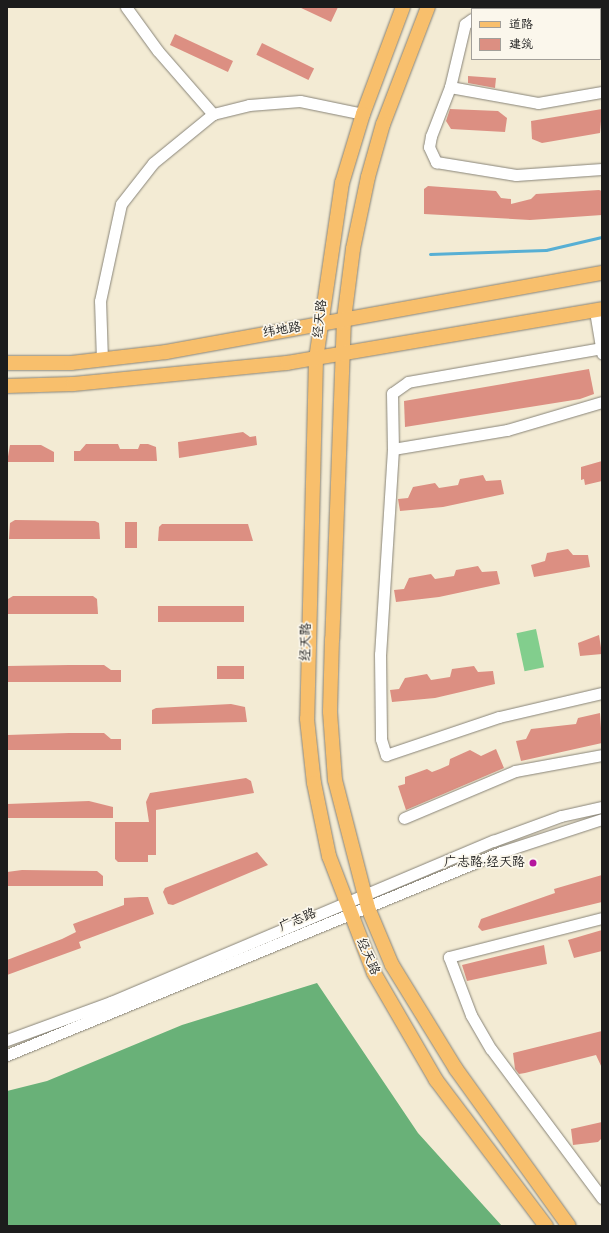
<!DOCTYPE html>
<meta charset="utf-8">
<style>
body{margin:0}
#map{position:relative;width:609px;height:1233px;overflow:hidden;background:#f3ebd4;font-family:Mynerve,"LXGW WenKai TC",sans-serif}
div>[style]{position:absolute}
.green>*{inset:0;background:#82ce8d;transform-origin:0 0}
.forest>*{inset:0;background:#69b178}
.stream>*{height:3px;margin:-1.5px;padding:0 1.5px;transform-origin:1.5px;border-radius:1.5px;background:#57afd4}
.building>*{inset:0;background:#dc8f82;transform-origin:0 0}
.roads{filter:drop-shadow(0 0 1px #888478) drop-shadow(0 0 1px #888478)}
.minor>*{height:11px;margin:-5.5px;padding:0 5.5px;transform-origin:5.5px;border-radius:5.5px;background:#fff}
.major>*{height:14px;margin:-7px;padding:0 7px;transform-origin:7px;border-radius:7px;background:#f8bf6c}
.dots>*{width:11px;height:11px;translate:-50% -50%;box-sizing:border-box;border:2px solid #fbf7ec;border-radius:50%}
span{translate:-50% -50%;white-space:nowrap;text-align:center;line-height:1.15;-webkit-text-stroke:3.5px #fbf7ec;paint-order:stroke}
.street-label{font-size:13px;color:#1c1c1c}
.poi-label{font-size:13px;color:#1c1c1c}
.right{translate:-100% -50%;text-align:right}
.frame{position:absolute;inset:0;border:8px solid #1c1c1c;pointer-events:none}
.legend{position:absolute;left:471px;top:8px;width:130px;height:52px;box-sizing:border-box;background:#fbf7ec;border:1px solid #a29f99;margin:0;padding:5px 7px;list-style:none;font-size:12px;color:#1c1c1c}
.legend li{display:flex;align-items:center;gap:8px;height:20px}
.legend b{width:20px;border:1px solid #a29f99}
</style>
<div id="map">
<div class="green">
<div style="left:536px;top:629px;width:39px;height:20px;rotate:78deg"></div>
</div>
<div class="forest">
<div style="clip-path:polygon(317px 983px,418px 1133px,502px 1226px,7px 1226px,7px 1091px,47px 1081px,182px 1025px)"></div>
</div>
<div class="stream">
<div style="left:430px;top:254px;width:116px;rotate:-2deg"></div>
<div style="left:546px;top:250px;width:57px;rotate:-13.1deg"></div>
</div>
<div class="building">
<div style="clip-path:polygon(299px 7px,338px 7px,331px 22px)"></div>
<div style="left:175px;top:34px;width:64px;height:12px;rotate:25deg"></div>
<div style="left:262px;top:43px;width:58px;height:13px;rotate:26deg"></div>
<div style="clip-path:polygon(468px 76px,496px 78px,495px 88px,468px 83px)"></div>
<div style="clip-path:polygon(450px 109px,498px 111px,507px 118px,505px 132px,451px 129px,446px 121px)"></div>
<div style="clip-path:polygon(602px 109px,600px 133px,542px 143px,532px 139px,531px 121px)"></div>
<div style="clip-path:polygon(428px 186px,496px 191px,501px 198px,511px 199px,511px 204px,531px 199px,536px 194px,599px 190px,602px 191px,602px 215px,530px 220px,424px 214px,424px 189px)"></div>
<div style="clip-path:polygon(589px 369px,594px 394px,580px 399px,405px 427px,404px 401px)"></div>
<div style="clip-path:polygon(243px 432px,250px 437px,256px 436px,257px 445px,179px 458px,178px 442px)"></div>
<div style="clip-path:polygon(86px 444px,118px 444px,120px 449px,138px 449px,140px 444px,148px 444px,156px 447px,157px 461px,74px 461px,74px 451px,80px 451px)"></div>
<div style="clip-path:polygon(10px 445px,41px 445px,54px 452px,54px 462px,7px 462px)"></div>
<div style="clip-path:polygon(602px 461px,602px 481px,585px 485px,584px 479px,581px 480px,581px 467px)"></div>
<div style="clip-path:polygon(483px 475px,486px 481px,501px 480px,504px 494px,443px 507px,400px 511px,398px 499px,408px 498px,413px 487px,435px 483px,439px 488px,458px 485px,460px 479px)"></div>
<div style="clip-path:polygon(15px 520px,95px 521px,99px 523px,100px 539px,9px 539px,10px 523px)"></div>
<div style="left:125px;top:522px;width:12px;height:26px"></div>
<div style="clip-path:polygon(162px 524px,248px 524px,253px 541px,158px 541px,159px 527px)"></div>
<div style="clip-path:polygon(568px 549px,573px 555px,588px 555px,590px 567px,534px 577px,531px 565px,545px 561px,547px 553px)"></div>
<div style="clip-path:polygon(478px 566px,482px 572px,497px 571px,500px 584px,439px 597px,396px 602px,394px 590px,404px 589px,409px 578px,431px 574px,435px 579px,454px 576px,456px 570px)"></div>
<div style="clip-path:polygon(13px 596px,93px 596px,97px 599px,98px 614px,7px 614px,8px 599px)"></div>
<div style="left:158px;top:606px;width:86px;height:16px"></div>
<div style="clip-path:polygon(599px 635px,602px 654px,580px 656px,578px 643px)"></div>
<div style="clip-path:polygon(69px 665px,104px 665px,111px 670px,121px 670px,121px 682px,7px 682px,7px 666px)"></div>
<div style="left:217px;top:666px;width:27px;height:13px"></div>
<div style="clip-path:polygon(474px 666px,478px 672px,493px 671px,495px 684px,435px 698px,392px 702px,390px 690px,399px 689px,405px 678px,427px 674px,431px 680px,450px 677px,452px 669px)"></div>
<div style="clip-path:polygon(231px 704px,245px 707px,247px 722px,152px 724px,152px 710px,156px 708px)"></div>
<div style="clip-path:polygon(600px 713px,602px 743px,521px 761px,516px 741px,526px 739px,531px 729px,576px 724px,578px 718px)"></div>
<div style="clip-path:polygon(69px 733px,104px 733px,111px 739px,121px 739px,121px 750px,7px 750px,7px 735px)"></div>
<div style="clip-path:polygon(496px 749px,504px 768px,406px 810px,398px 786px,405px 784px,405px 777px,427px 769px,432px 772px,440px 769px,449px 765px,450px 759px,470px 750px,481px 756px)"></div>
<div style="clip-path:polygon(246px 778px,251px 781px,254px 793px,156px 810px,156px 855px,148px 855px,148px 862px,118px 862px,115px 859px,115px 822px,149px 822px,146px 802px,150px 793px)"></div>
<div style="clip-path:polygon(89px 801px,113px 807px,113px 818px,7px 818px,7px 804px)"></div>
<div style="clip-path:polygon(257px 852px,268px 865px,173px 905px,168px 904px,163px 892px,165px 888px)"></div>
<div style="clip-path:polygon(22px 870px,97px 871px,103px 876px,103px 886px,7px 886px,7px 872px)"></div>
<div style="clip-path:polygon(602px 875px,602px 902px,482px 931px,478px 927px,481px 919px,555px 893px,554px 889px)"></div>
<div style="clip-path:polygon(140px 897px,148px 897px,154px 914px,79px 942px,81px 948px,7px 975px,7px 960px,62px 939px,76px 932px,73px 924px,124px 905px,124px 898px)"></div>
<div style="clip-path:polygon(602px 930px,602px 951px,574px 958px,568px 940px)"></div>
<div style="clip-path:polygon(544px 945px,547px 964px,467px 981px,462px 965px)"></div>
<div style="clip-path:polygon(602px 1031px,602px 1068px,596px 1055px,525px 1073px,519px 1074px,515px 1069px,513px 1053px)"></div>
<div style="clip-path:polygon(602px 1122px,602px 1138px,598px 1142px,573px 1145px,571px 1129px)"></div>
</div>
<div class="roads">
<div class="minor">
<div style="left:126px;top:7px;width:54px;rotate:54deg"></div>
<div style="left:158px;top:51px;width:84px;rotate:48.9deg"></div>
<div style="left:485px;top:9px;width:2px;rotate:-63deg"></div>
<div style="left:472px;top:19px;width:9px;rotate:144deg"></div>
<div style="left:465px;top:24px;width:65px;rotate:103.4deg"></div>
<div style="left:450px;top:87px;width:53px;rotate:111.2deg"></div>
<div style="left:431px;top:136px;width:11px;rotate:100deg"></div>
<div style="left:429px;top:147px;width:17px;rotate:65deg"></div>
<div style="left:436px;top:162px;width:81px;rotate:9.2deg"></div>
<div style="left:516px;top:175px;width:86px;rotate:-4deg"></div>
<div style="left:450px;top:87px;width:89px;rotate:10.3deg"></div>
<div style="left:538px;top:103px;width:65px;rotate:-9.8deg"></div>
<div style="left:595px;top:311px;width:43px;rotate:80.5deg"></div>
<div style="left:602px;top:348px;width:197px;rotate:170.1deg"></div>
<div style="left:408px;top:382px;width:19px;rotate:145deg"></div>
<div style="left:392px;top:393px;width:56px;rotate:89deg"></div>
<div style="left:393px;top:449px;width:205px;rotate:93.6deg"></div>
<div style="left:380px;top:654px;width:85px;rotate:89.3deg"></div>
<div style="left:381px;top:739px;width:17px;rotate:73deg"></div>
<div style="left:386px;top:755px;width:119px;rotate:-18.6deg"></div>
<div style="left:499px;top:717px;width:106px;rotate:-13.1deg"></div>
<div style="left:102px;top:360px;width:59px;rotate:-91.9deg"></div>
<div style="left:100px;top:301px;width:99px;rotate:-77.8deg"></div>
<div style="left:121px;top:204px;width:52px;rotate:-52deg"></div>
<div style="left:153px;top:163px;width:77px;rotate:-39.2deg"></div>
<div style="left:213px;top:114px;width:37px;rotate:-14deg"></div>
<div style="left:249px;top:105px;width:51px;rotate:-4.5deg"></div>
<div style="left:300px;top:101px;width:64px;rotate:11.7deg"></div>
<div style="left:393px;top:449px;width:116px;rotate:-9.5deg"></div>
<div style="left:507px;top:430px;width:99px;rotate:-16.4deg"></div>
<div style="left:404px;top:818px;width:121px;rotate:-22.9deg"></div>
<div style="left:515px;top:771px;width:88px;rotate:-10.4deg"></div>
<div style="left:602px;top:918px;width:158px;rotate:165.7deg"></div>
<div style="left:449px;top:957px;width:62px;rotate:69.2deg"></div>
<div style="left:471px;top:1015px;width:39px;rotate:60deg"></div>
<div style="left:491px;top:1049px;width:186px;rotate:53.3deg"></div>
<div style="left:7px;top:1040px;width:111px;rotate:-20.1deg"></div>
<div style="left:111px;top:1002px;width:415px;rotate:-22.9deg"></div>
<div style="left:493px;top:841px;width:72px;rotate:-20.2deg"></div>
<div style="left:561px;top:816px;width:42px;rotate:-12.4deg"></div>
<div style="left:7px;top:1055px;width:534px;rotate:-22.34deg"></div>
<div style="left:501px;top:852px;width:106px;rotate:-18.1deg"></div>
</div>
<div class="major">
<div style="left:403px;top:7px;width:114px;rotate:110.5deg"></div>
<div style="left:363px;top:114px;width:72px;rotate:106.9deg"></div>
<div style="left:342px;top:183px;width:178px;rotate:98.4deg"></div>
<div style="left:316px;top:359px;width:360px;rotate:91.4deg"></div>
<div style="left:307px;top:719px;width:64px;rotate:83.8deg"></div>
<div style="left:314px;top:783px;width:75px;rotate:78.4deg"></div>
<div style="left:329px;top:856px;width:125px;rotate:69deg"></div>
<div style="left:374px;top:973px;width:124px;rotate:59.9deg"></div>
<div style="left:436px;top:1080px;width:183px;rotate:53deg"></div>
<div style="left:428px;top:7px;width:125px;rotate:111deg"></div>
<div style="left:383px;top:124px;width:55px;rotate:105.8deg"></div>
<div style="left:368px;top:177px;width:74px;rotate:101.8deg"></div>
<div style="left:353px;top:249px;width:71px;rotate:97.3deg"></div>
<div style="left:344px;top:319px;width:320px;rotate:92.1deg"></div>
<div style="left:332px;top:639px;width:73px;rotate:91.6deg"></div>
<div style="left:330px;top:712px;width:68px;rotate:85.8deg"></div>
<div style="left:335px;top:780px;width:132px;rotate:75.5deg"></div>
<div style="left:368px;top:908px;width:62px;rotate:67.2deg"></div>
<div style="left:392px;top:965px;width:122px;rotate:58.4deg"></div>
<div style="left:456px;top:1069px;width:193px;rotate:54.3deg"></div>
<div style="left:7px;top:363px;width:64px"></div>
<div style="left:71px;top:363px;width:96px;rotate:-6.6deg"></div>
<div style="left:166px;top:352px;width:443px;rotate:-10.3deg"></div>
<div style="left:7px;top:386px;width:66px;rotate:-1.7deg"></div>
<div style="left:73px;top:384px;width:215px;rotate:-5.6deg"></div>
<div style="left:287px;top:363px;width:320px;rotate:-9.7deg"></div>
</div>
</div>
<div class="dots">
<div style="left:533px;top:863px;background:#b5179e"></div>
</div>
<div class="street-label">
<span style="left:321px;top:319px;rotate:-83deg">经天路</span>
<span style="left:282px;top:331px;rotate:-9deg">纬地路</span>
<span style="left:307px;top:642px;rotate:-89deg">经天路</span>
<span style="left:298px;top:921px;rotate:-23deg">广志路</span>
<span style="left:367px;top:957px;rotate:66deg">经天路</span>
</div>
<div class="poi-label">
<span class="right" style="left:525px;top:863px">广志路·经天路</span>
</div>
<div class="frame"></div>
<ul class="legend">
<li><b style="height:5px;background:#f8bf6c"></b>道路</li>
<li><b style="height:11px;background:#dc8f82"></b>建筑</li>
</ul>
</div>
